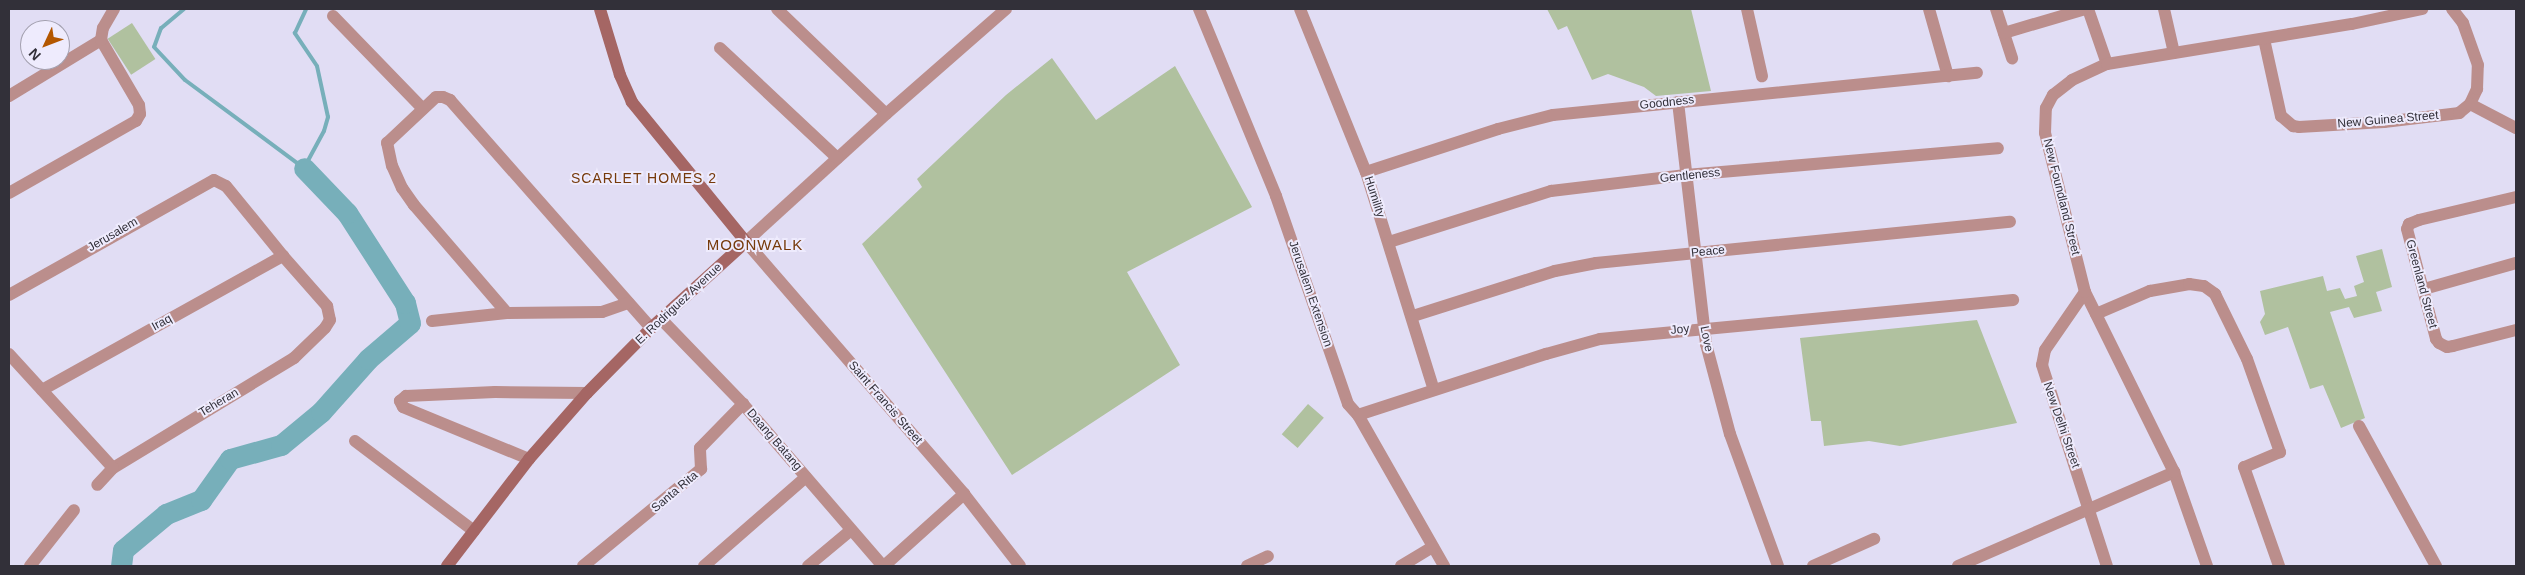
<!DOCTYPE html>
<style>
body{margin:0}
#map{position:relative;width:2525px;height:575px;overflow:hidden;background:#e1ddf4;font-family:Arial,sans-serif}
div>[style]{position:absolute}
.green>*{inset:0;background:#b0c19f;transform-origin:0 0}
.stream>*{height:4px;margin:-2px;padding:0 2px;transform-origin:2px;border-radius:2px;background:#77afba}
.river>*{height:21px;margin:-10.5px;padding:0 10.5px;transform-origin:10.5px;border-radius:10.5px;background:#77afba}
.minor>*{height:12px;margin:-6px;padding:0 6px;transform-origin:6px;border-radius:6px;background:#bb8e8c}
.secondary>*{height:12px;margin:-6px;padding:0 6px;transform-origin:6px;border-radius:6px;background:#a56664}
span{translate:-50% -50%;white-space:nowrap;text-align:center;line-height:1.15;-webkit-text-stroke:4px #eeebfd;paint-order:stroke}
.street-label{font-size:12px;color:#323039}
.neighbourhood-label{font-size:14px;color:#763a0b;letter-spacing:1px}
.quarter-label{font-size:15px;color:#763a0b;letter-spacing:1px}
.frame{position:absolute;inset:0;border:10px solid #323039;pointer-events:none}
.north{position:absolute;left:20px;top:20px;width:50px;height:50px;box-sizing:border-box;background:#eeebfd;border:1px solid #a3a0af;border-radius:50%;rotate:227deg;font-size:14px;font-weight:700;line-height:20px;text-align:center;color:#323039}
.north::after{content:'';display:block;margin:auto;width:18px;height:22px;background:#b35700;clip-path:polygon(50% 0,100% 100%,50% 72%,0 100%)}
</style>
<div id="map">
<div class="green">
<div style="clip-path:polygon(1547px 9px,1691px 9px,1711px 91px,1656px 96px,1644px 87px,1608px 74px,1592px 80px,1567px 26px,1558px 30px)"></div>
<div style="left:132px;top:23px;width:43px;height:29px;rotate:57deg"></div>
<div style="clip-path:polygon(1052px 58px,1096px 120px,1175px 66px,1252px 207px,1127px 272px,1180px 365px,1012px 475px,862px 244px,922px 187px,917px 179px,1006px 95px)"></div>
<div style="clip-path:polygon(2382px 249px,2392px 287px,2376px 292px,2382px 311px,2354px 318px,2349px 307px,2330px 312px,2365px 418px,2341px 428px,2323px 385px,2310px 389px,2288px 327px,2265px 335px,2260px 322px,2265px 314px,2260px 291px,2323px 276px,2327px 291px,2340px 288px,2345px 299px,2357px 296px,2354px 286px,2364px 282px,2356px 256px)"></div>
<div style="clip-path:polygon(1977px 320px,2017px 423px,1900px 446px,1869px 441px,1824px 446px,1821px 421px,1811px 421px,1800px 338px)"></div>
<div style="left:1308px;top:404px;width:21px;height:40px;rotate:41deg"></div>
</div>
<div class="stream">
<div style="left:184px;top:9px;width:30px;rotate:140deg"></div>
<div style="left:161px;top:28px;width:20px;rotate:110deg"></div>
<div style="left:154px;top:47px;width:45px;rotate:46.8deg"></div>
<div style="left:185px;top:80px;width:148px;rotate:36.5deg"></div>
<div style="left:304px;top:168px;width:42px;rotate:-61.6deg"></div>
<div style="left:324px;top:131px;width:15px;rotate:-74deg"></div>
<div style="left:328px;top:117px;width:52px;rotate:-102.2deg"></div>
<div style="left:317px;top:66px;width:40px;rotate:-124deg"></div>
<div style="left:295px;top:33px;width:26px;rotate:-65deg"></div>
</div>
<div class="river">
<div style="left:121px;top:566px;width:16px;rotate:-83deg"></div>
<div style="left:123px;top:550px;width:56px;rotate:-39.9deg"></div>
<div style="left:166px;top:514px;width:38px;rotate:-22deg"></div>
<div style="left:201px;top:500px;width:50px;rotate:-54.7deg"></div>
<div style="left:230px;top:459px;width:53px;rotate:-15.4deg"></div>
<div style="left:281px;top:445px;width:52px;rotate:-39.5deg"></div>
<div style="left:321px;top:412px;width:71px;rotate:-48.4deg"></div>
<div style="left:368px;top:359px;width:55px;rotate:-40.6deg"></div>
<div style="left:410px;top:323px;width:21px;rotate:-104deg"></div>
<div style="left:405px;top:303px;width:107px;rotate:-122.8deg"></div>
<div style="left:347px;top:213px;width:62px;rotate:-133.7deg"></div>
</div>
<div class="minor">
<div style="left:777px;top:9px;width:151px;rotate:43.9deg"></div>
<div style="left:1006px;top:9px;width:159px;rotate:138.8deg"></div>
<div style="left:886px;top:114px;width:190px;rotate:137.6deg"></div>
<div style="left:746px;top:242px;width:333px;rotate:49.1deg"></div>
<div style="left:964px;top:494px;width:91px;rotate:52.1deg"></div>
<div style="left:1199px;top:9px;width:202px;rotate:67.6deg"></div>
<div style="left:1276px;top:196px;width:220px;rotate:70.9deg"></div>
<div style="left:1348px;top:404px;width:15px;rotate:48deg"></div>
<div style="left:1358px;top:415px;width:174px;rotate:60.3deg"></div>
<div style="left:1300px;top:9px;width:176px;rotate:68deg"></div>
<div style="left:1366px;top:172px;width:228px;rotate:72.7deg"></div>
<div style="left:1747px;top:9px;width:69px;rotate:77.4deg"></div>
<div style="left:1929px;top:9px;width:70px;rotate:74.2deg"></div>
<div style="left:1996px;top:9px;width:52px;rotate:71.9deg"></div>
<div style="left:2088px;top:9px;width:58px;rotate:70.9deg"></div>
<div style="left:2164px;top:9px;width:45px;rotate:77.2deg"></div>
<div style="left:333px;top:16px;width:129px;rotate:45.9deg"></div>
<div style="left:2004px;top:33px;width:84px;rotate:-16.5deg"></div>
<div style="left:2264px;top:39px;width:79px;rotate:77.6deg"></div>
<div style="left:2281px;top:116px;width:16px;rotate:40deg"></div>
<div style="left:2293px;top:126px;width:6px;rotate:9deg"></div>
<div style="left:2299px;top:127px;width:85px;rotate:-3.4deg"></div>
<div style="left:2384px;top:122px;width:76px;rotate:-6.8deg"></div>
<div style="left:2459px;top:113px;width:14px;rotate:-39deg"></div>
<div style="left:2470px;top:104px;width:17px;rotate:-65deg"></div>
<div style="left:2477px;top:89px;width:24px;rotate:-88deg"></div>
<div style="left:2478px;top:65px;width:45px;rotate:-109.7deg"></div>
<div style="left:2463px;top:23px;width:18px;rotate:-128deg"></div>
<div style="left:720px;top:48px;width:161px;rotate:43.2deg"></div>
<div style="left:9px;top:96px;width:108px;rotate:-31.3deg"></div>
<div style="left:1678px;top:102px;width:244px;rotate:83.4deg"></div>
<div style="left:1706px;top:344px;width:93px;rotate:75.1deg"></div>
<div style="left:1730px;top:434px;width:140px;rotate:70deg"></div>
<div style="left:2470px;top:104px;width:52px;rotate:27.6deg"></div>
<div style="left:1366px;top:172px;width:139px;rotate:-18deg"></div>
<div style="left:1498px;top:129px;width:57px;rotate:-14.3deg"></div>
<div style="left:1553px;top:115px;width:426px;rotate:-5.7deg"></div>
<div style="left:9px;top:193px;width:146px;rotate:-29.6deg"></div>
<div style="left:136px;top:121px;width:8px;rotate:-60deg"></div>
<div style="left:140px;top:114px;width:9px;rotate:-96deg"></div>
<div style="left:139px;top:105px;width:75px;rotate:-120.3deg"></div>
<div style="left:101px;top:40px;width:12px;rotate:-81deg"></div>
<div style="left:103px;top:28px;width:22px;rotate:-60deg"></div>
<div style="left:2516px;top:197px;width:100px;rotate:166.7deg"></div>
<div style="left:2419px;top:220px;width:11px;rotate:158deg"></div>
<div style="left:2409px;top:224px;width:5px;rotate:112deg"></div>
<div style="left:2407px;top:229px;width:114px;rotate:75.2deg"></div>
<div style="left:2436px;top:339px;width:5px;rotate:53deg"></div>
<div style="left:2439px;top:343px;width:9px;rotate:27deg"></div>
<div style="left:2447px;top:347px;width:6px;rotate:-9deg"></div>
<div style="left:2453px;top:346px;width:65px;rotate:-14.3deg"></div>
<div style="left:1389px;top:242px;width:170px;rotate:-17.5deg"></div>
<div style="left:1551px;top:191px;width:136px;rotate:-6.8deg"></div>
<div style="left:1686px;top:175px;width:313px;rotate:-4.9deg"></div>
<div style="left:2424px;top:289px;width:96px;rotate:-15.8deg"></div>
<div style="left:2085px;top:292px;width:70px;rotate:124.6deg"></div>
<div style="left:2045px;top:350px;width:15px;rotate:101deg"></div>
<div style="left:2042px;top:365px;width:211px;rotate:72.1deg"></div>
<div style="left:9px;top:295px;width:235px;rotate:-29.3deg"></div>
<div style="left:214px;top:180px;width:13px;rotate:27deg"></div>
<div style="left:226px;top:186px;width:90px;rotate:50.8deg"></div>
<div style="left:283px;top:256px;width:67px;rotate:48.7deg"></div>
<div style="left:327px;top:306px;width:14px;rotate:78deg"></div>
<div style="left:330px;top:320px;width:9px;rotate:122deg"></div>
<div style="left:325px;top:328px;width:43px;rotate:135.9deg"></div>
<div style="left:294px;top:358px;width:212px;rotate:148.7deg"></div>
<div style="left:113px;top:468px;width:23px;rotate:133deg"></div>
<div style="left:507px;top:313px;width:143px;rotate:-130.7deg"></div>
<div style="left:414px;top:205px;width:21px;rotate:-125deg"></div>
<div style="left:402px;top:188px;width:24px;rotate:-114deg"></div>
<div style="left:392px;top:166px;width:24px;rotate:-102deg"></div>
<div style="left:387px;top:143px;width:67px;rotate:-43.2deg"></div>
<div style="left:436px;top:97px;width:7px"></div>
<div style="left:443px;top:97px;width:8px;rotate:23deg"></div>
<div style="left:450px;top:100px;width:304px;rotate:48.6deg"></div>
<div style="left:2096px;top:314px;width:59px;rotate:-23.1deg"></div>
<div style="left:2150px;top:291px;width:40px;rotate:-10deg"></div>
<div style="left:2189px;top:284px;width:15px;rotate:8deg"></div>
<div style="left:2204px;top:286px;width:14px;rotate:36deg"></div>
<div style="left:2215px;top:294px;width:72px;rotate:63.8deg"></div>
<div style="left:2247px;top:359px;width:99px;rotate:70.5deg"></div>
<div style="left:2280px;top:452px;width:39px;rotate:157deg"></div>
<div style="left:2244px;top:467px;width:105px;rotate:70.5deg"></div>
<div style="left:1413px;top:316px;width:149px;rotate:-17.6deg"></div>
<div style="left:1555px;top:271px;width:42px;rotate:-11deg"></div>
<div style="left:1596px;top:263px;width:416px;rotate:-5.7deg"></div>
<div style="left:661px;top:319px;width:118px;rotate:46deg"></div>
<div style="left:743px;top:404px;width:214px;rotate:49.2deg"></div>
<div style="left:432px;top:321px;width:75px;rotate:-6.1deg"></div>
<div style="left:507px;top:313px;width:95px;rotate:-0.6deg"></div>
<div style="left:602px;top:312px;width:28px;rotate:-19deg"></div>
<div style="left:9px;top:354px;width:154px;rotate:47.6deg"></div>
<div style="left:42px;top:390px;width:276px;rotate:-29.1deg"></div>
<div style="left:1358px;top:415px;width:198px;rotate:-18deg"></div>
<div style="left:1546px;top:354px;width:56px;rotate:-15.5deg"></div>
<div style="left:1600px;top:339px;width:415px;rotate:-5.4deg"></div>
<div style="left:2359px;top:426px;width:160px;rotate:61.2deg"></div>
<div style="left:355px;top:441px;width:149px;rotate:37.1deg"></div>
<div style="left:529px;top:459px;width:136px;rotate:-157.6deg"></div>
<div style="left:403px;top:407px;width:7px;rotate:-117deg"></div>
<div style="left:400px;top:401px;width:8px;rotate:-40deg"></div>
<div style="left:406px;top:396px;width:89px;rotate:-2.6deg"></div>
<div style="left:495px;top:392px;width:92px;rotate:0.6deg"></div>
<div style="left:30px;top:566px;width:71px;rotate:-51.8deg"></div>
<div style="left:583px;top:566px;width:153px;rotate:-39.4deg"></div>
<div style="left:701px;top:469px;width:21px;rotate:-93deg"></div>
<div style="left:700px;top:448px;width:62px;rotate:-45.7deg"></div>
<div style="left:704px;top:566px;width:135px;rotate:-41.1deg"></div>
<div style="left:808px;top:566px;width:56px;rotate:-39.9deg"></div>
<div style="left:884px;top:566px;width:108px;rotate:-42deg"></div>
<div style="left:1247px;top:566px;width:23px;rotate:-25deg"></div>
<div style="left:1401px;top:566px;width:37px;rotate:-31deg"></div>
<div style="left:1813px;top:566px;width:67px;rotate:-23.9deg"></div>
<div style="left:1958px;top:566px;width:236px;rotate:-23.5deg"></div>
<div style="left:2207px;top:566px;width:100px;rotate:-109.3deg"></div>
<div style="left:2174px;top:472px;width:201px;rotate:-116.3deg"></div>
<div style="left:2085px;top:292px;width:164px;rotate:-104.1deg"></div>
<div style="left:2045px;top:133px;width:25px;rotate:-88deg"></div>
<div style="left:2046px;top:108px;width:15px;rotate:-62deg"></div>
<div style="left:2053px;top:95px;width:24px;rotate:-38deg"></div>
<div style="left:2072px;top:80px;width:38px;rotate:-25deg"></div>
<div style="left:2107px;top:64px;width:248px;rotate:-9.3deg"></div>
<div style="left:2352px;top:24px;width:72px;rotate:-12.1deg"></div>
</div>
<div class="secondary">
<div style="left:447px;top:566px;width:135px;rotate:-52.5deg"></div>
<div style="left:529px;top:459px;width:88px;rotate:-48.7deg"></div>
<div style="left:587px;top:393px;width:91px;rotate:-45.4deg"></div>
<div style="left:651px;top:328px;width:128px;rotate:-42.2deg"></div>
<div style="left:746px;top:242px;width:181px;rotate:-129.2deg"></div>
<div style="left:632px;top:102px;width:30px;rotate:-114deg"></div>
<div style="left:620px;top:75px;width:69px;rotate:-106.9deg"></div>
</div>
<div class="street-label">
<span style="left:1667px;top:103px;rotate:-6deg">Goodness</span>
<span style="left:2388px;top:120px;rotate:-5deg">New Guinea Street</span>
<span style="left:1690px;top:176px;rotate:-6deg">Gentleness</span>
<span style="left:1374px;top:197px;rotate:72deg">Humility</span>
<span style="left:2061px;top:197px;rotate:76deg">New Foundland Street</span>
<span style="left:113px;top:235px;rotate:-30deg">Jerusalem</span>
<span style="left:1708px;top:252px;rotate:-6deg">Peace</span>
<span style="left:2421px;top:284px;rotate:75deg">Greenland Street</span>
<span style="left:1310px;top:294px;rotate:71deg">Jerusalem Extension</span>
<span style="left:679px;top:304px;rotate:-43deg">E. Rodriguez Avenue</span>
<span style="left:162px;top:323px;rotate:-29deg">Iraq</span>
<span style="left:1680px;top:330px;rotate:-6deg">Joy</span>
<span style="left:1706px;top:339px;rotate:79deg">Love</span>
<span style="left:219px;top:403px;rotate:-31deg">Teheran</span>
<span style="left:885px;top:403px;rotate:49deg">Saint Francis Street</span>
<span style="left:2061px;top:425px;rotate:71deg">New Delhi Street</span>
<span style="left:774px;top:440px;rotate:49deg">Daang Batang</span>
<span style="left:675px;top:492px;rotate:-40deg">Santa Rita</span>
</div>
<div class="neighbourhood-label">
<span style="left:644px;top:178px">SCARLET HOMES 2</span>
</div>
<div class="quarter-label">
<span style="left:755px;top:245px">MOONWALK</span>
</div>
<div class="frame"></div>
<div class="north">N</div>
</div>
